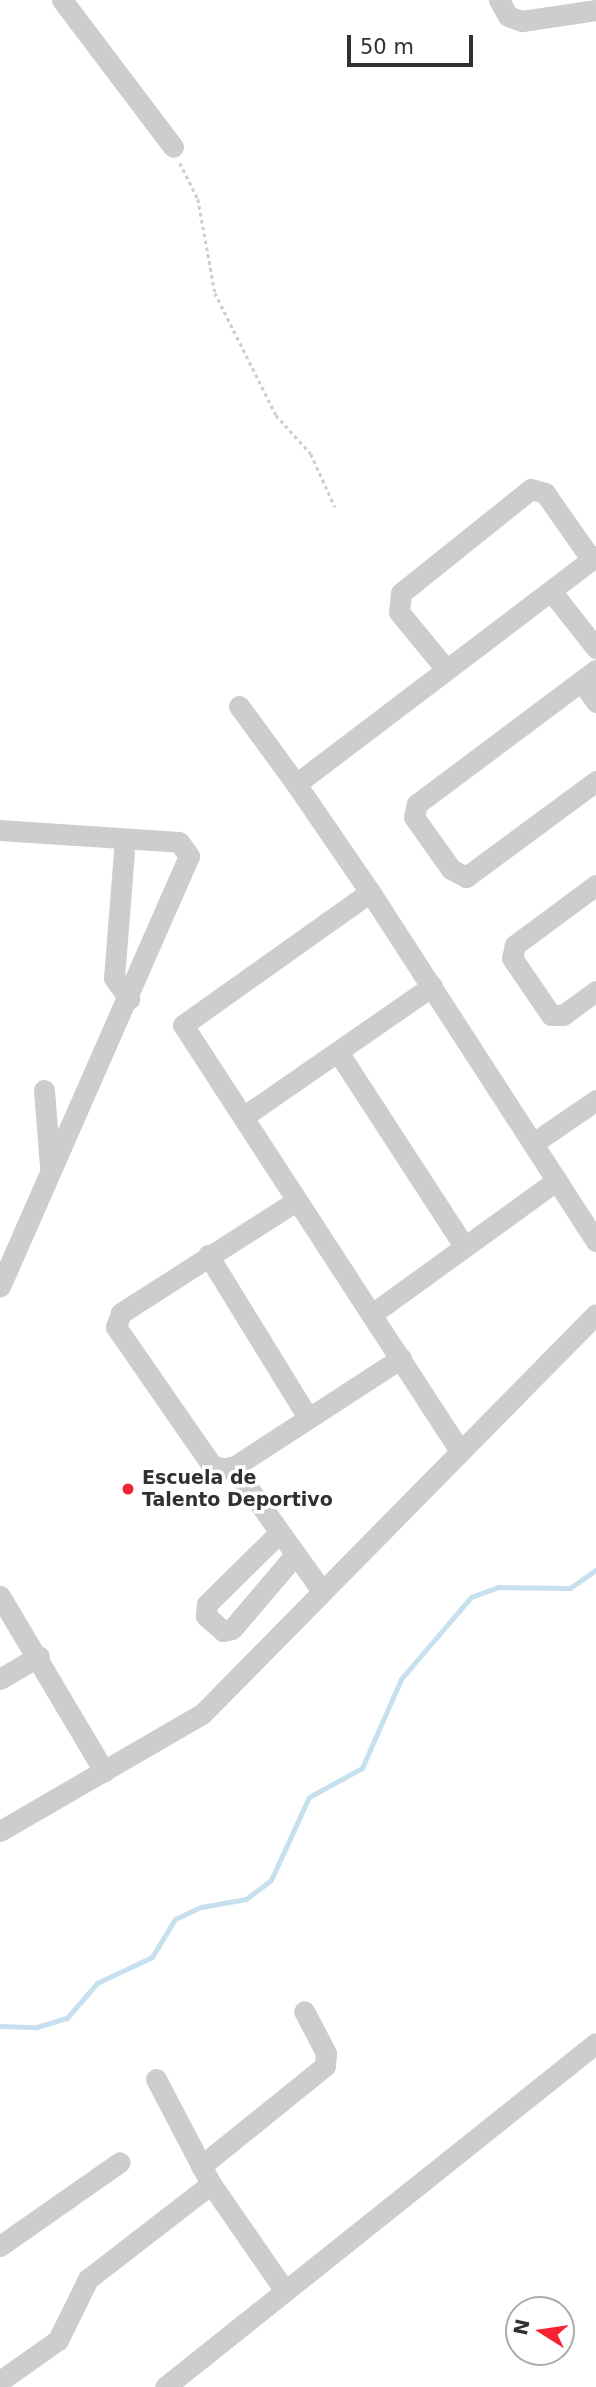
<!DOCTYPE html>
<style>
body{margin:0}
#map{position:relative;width:596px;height:2387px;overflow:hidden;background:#fff;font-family:"DejaVu Sans",sans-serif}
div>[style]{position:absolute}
.stream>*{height:5px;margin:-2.5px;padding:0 2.5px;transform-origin:2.5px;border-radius:2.5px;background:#c7e0ef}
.path>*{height:2.5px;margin-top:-1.25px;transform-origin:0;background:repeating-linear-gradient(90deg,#cdcdcd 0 3.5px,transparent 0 7px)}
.minor>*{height:21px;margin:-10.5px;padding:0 10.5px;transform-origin:10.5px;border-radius:10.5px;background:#cdcdcd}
.dots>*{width:19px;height:19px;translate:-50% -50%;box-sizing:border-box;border:4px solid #fff;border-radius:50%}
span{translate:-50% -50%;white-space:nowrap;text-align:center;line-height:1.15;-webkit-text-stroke:7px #fff;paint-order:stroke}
.poi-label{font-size:19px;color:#303030;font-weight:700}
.left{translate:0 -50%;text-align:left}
.north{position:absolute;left:505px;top:2296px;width:70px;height:70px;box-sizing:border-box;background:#fff;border:2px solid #acacac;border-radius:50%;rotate:282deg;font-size:19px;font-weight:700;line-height:28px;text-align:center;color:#303030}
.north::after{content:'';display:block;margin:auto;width:24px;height:32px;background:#f52333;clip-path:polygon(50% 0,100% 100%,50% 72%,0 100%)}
.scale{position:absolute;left:347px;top:35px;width:126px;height:32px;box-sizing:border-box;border:4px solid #303030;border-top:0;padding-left:9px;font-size:21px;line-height:24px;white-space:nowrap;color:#303030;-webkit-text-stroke:5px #fff;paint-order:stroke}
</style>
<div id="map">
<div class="stream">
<div style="left:0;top:2026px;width:37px;rotate:2deg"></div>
<div style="left:37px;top:2027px;width:31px;rotate:-17deg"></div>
<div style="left:67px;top:2018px;width:46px;rotate:-49.4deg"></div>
<div style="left:97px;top:1983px;width:61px;rotate:-25.3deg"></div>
<div style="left:152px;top:1957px;width:44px;rotate:-58.8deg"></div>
<div style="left:175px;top:1919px;width:29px;rotate:-25deg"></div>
<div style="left:201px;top:1907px;width:46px;rotate:-10.1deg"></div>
<div style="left:246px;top:1899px;width:31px;rotate:-37deg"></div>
<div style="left:271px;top:1880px;width:91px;rotate:-65.4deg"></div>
<div style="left:309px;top:1797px;width:60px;rotate:-28.7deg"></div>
<div style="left:362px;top:1768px;width:97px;rotate:-66.3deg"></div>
<div style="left:401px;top:1679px;width:108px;rotate:-49.5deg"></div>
<div style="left:471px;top:1597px;width:29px;rotate:-20deg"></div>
<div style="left:498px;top:1587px;width:72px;rotate:0.8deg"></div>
<div style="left:570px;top:1588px;width:32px;rotate:-35deg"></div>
</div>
<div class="path">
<div style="left:180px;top:163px;width:40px;rotate:63.4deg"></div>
<div style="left:198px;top:199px;width:96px;rotate:79.7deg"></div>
<div style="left:215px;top:293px;width:136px;rotate:63.4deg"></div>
<div style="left:276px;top:415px;width:52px;rotate:48.1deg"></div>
<div style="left:311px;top:454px;width:58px;rotate:65.6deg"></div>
</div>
<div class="minor">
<div style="left:62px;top:0;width:184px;rotate:52.9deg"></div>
<div style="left:499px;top:0;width:18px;rotate:61deg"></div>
<div style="left:508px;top:16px;width:15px;rotate:20deg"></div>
<div style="left:522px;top:21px;width:75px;rotate:-8.5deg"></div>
<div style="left:551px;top:591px;width:73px;rotate:51.7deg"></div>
<div style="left:445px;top:668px;width:72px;rotate:-129.4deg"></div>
<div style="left:399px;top:612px;width:19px;rotate:-84deg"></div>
<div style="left:401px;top:593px;width:166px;rotate:-38.7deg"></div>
<div style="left:531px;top:489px;width:15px;rotate:16deg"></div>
<div style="left:545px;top:493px;width:80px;rotate:55.1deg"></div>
<div style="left:596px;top:670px;width:224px;rotate:143.2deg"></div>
<div style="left:417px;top:804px;width:13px;rotate:103deg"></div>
<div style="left:414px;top:817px;width:64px;rotate:54.6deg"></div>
<div style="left:451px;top:869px;width:17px;rotate:28deg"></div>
<div style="left:466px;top:877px;width:162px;rotate:-36.4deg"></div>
<div style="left:581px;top:681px;width:26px;rotate:54deg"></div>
<div style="left:239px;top:706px;width:97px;rotate:53.8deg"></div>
<div style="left:0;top:830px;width:179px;rotate:3.8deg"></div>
<div style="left:179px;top:842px;width:17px;rotate:54deg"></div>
<div style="left:189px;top:856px;width:470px;rotate:113.7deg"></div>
<div style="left:124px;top:851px;width:127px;rotate:94.5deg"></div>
<div style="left:114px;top:978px;width:26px;rotate:54deg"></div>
<div style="left:596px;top:885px;width:101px;rotate:143.5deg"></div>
<div style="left:515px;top:945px;width:13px;rotate:103deg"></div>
<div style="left:512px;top:958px;width:69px;rotate:55.6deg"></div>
<div style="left:551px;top:1015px;width:12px"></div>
<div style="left:563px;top:1015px;width:41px;rotate:-36deg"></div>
<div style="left:370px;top:892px;width:131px;rotate:-124.4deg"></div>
<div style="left:296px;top:784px;width:377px;rotate:-37.2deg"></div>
<div style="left:338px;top:1052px;width:231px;rotate:57deg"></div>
<div style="left:44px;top:1090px;width:77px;rotate:85.5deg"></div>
<div style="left:243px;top:1117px;width:230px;rotate:-34.7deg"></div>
<div style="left:535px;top:1142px;width:74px;rotate:-34.5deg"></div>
<div style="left:296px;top:1201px;width:208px;rotate:147.4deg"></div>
<div style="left:121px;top:1313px;width:15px;rotate:110deg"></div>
<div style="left:116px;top:1327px;width:167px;rotate:55.3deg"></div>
<div style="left:211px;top:1464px;width:12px;rotate:24deg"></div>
<div style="left:222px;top:1469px;width:13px;rotate:-13deg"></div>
<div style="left:235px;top:1466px;width:198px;rotate:-33deg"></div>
<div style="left:208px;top:1255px;width:189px;rotate:58.4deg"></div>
<div style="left:372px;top:1314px;width:228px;rotate:-35.9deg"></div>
<div style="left:460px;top:1451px;width:508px;rotate:-123.03deg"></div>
<div style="left:183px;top:1025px;width:229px;rotate:-35.4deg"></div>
<div style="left:370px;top:892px;width:416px;rotate:57.1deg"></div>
<div style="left:244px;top:1482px;width:134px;rotate:54.4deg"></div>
<div style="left:278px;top:1534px;width:100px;rotate:135.4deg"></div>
<div style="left:207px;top:1604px;width:12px;rotate:95deg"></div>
<div style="left:206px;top:1616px;width:23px;rotate:41deg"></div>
<div style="left:223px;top:1631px;width:9px;rotate:-13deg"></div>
<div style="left:232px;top:1629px;width:97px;rotate:-49.6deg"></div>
<div style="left:0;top:1596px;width:204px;rotate:59.3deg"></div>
<div style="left:0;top:1679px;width:45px;rotate:-30.5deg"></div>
<div style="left:0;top:1831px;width:233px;rotate:-30.1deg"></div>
<div style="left:202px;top:1714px;width:561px;rotate:-45.43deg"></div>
<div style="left:156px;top:2079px;width:119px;rotate:62.4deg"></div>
<div style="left:211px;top:2184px;width:130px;rotate:55.3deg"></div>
<div style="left:201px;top:2166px;width:159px;rotate:-38.9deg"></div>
<div style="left:325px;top:2066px;width:13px;rotate:-86deg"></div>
<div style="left:326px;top:2053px;width:47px;rotate:-117.6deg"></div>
<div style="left:0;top:2246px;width:146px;rotate:-35deg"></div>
<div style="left:0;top:2381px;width:71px;rotate:-35.3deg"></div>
<div style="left:58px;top:2340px;width:68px;rotate:-63.8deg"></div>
<div style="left:88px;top:2279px;width:155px;rotate:-37.7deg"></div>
<div style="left:165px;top:2387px;width:551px;rotate:-38.59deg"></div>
</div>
<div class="dots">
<div style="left:128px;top:1489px;background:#f52333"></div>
</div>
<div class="poi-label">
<span class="left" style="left:142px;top:1489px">Escuela de<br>Talento Deportivo</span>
</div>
<div class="north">N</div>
<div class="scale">50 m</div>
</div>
